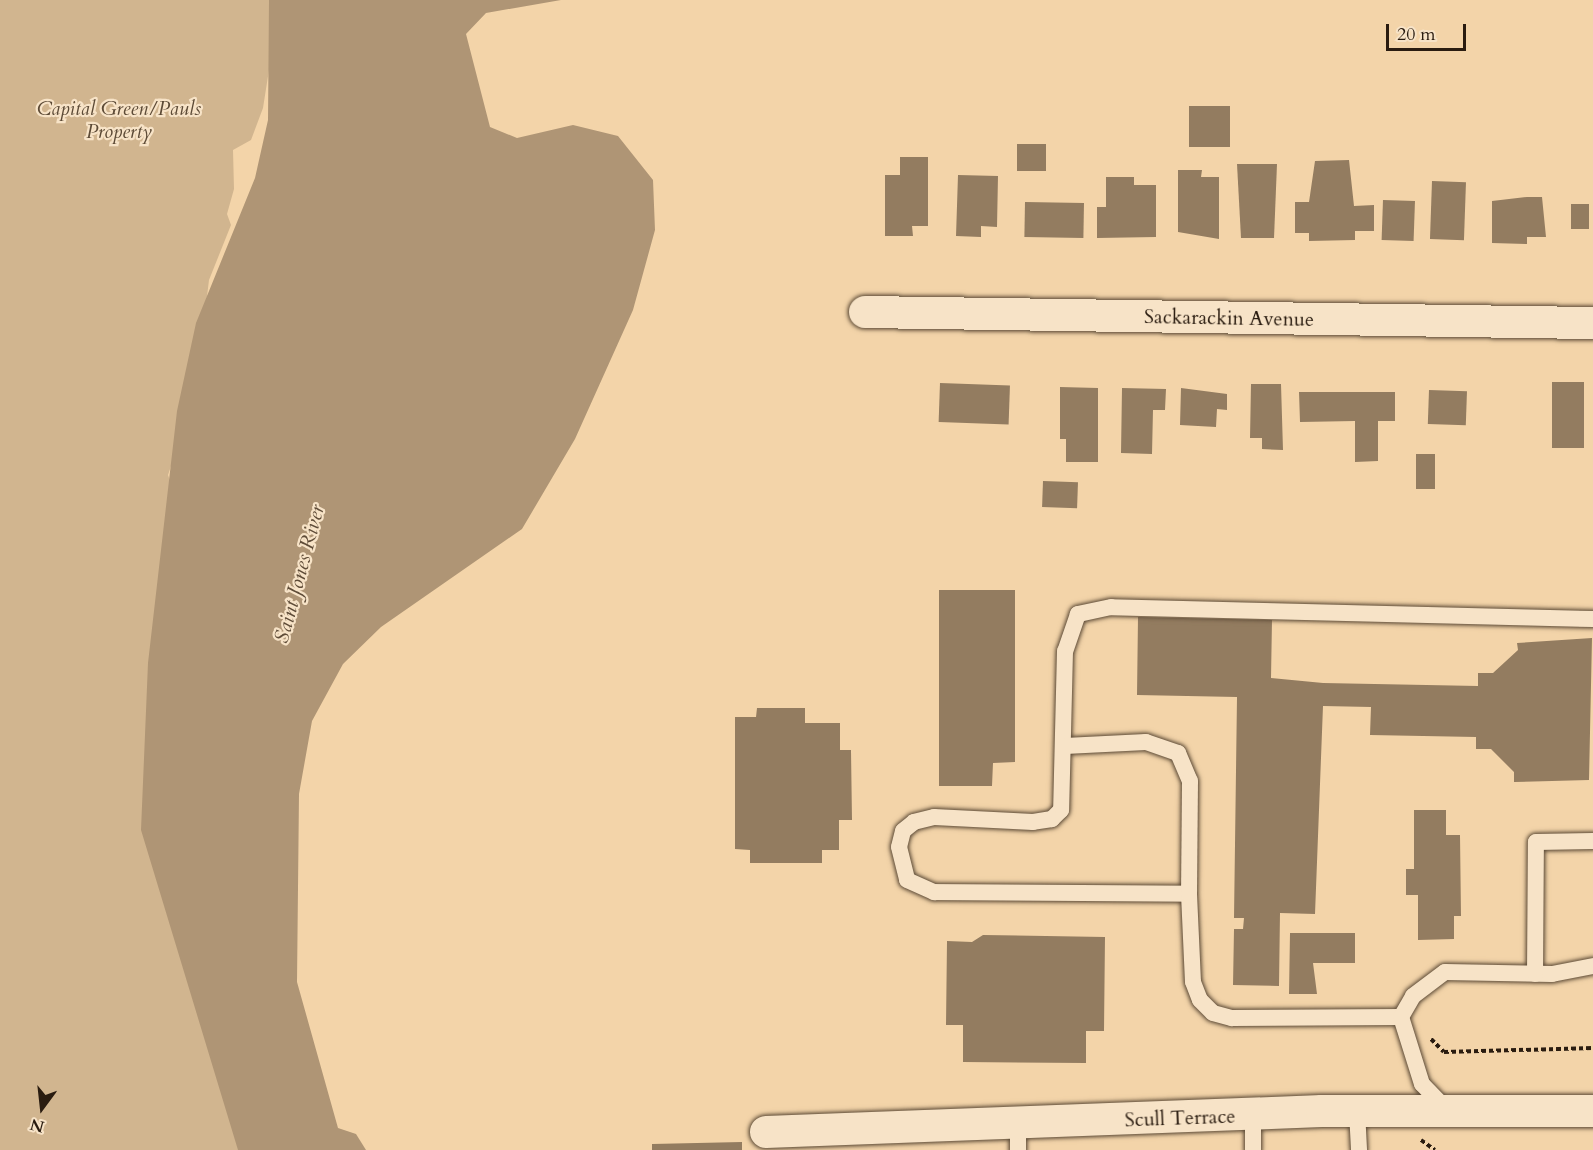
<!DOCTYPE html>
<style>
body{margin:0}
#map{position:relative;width:1593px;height:1150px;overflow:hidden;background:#f3d4a9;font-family:Cardo,serif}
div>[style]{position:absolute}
.green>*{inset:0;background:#d1b58f}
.water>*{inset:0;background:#af9575}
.building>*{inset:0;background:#937c60;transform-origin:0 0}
.path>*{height:4px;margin-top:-2px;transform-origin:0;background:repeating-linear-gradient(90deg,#2a1c10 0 4.5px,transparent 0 7.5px)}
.roads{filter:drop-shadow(0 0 2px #5c4a36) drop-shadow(0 0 2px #5c4a36)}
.service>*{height:16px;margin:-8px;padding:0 8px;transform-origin:8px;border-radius:8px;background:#f7e3c7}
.minor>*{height:32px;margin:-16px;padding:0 16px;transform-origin:16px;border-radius:16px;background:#f7e3c7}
span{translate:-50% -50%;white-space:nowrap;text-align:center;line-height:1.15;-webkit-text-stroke:4.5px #f7e3c7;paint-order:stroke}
.park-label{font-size:20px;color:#5c4a36;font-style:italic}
.street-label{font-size:20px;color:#2a1c10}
.water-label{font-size:21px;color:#5f4c38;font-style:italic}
.north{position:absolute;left:12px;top:1078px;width:60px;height:60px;-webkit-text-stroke:4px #f7e3c7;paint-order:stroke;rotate:195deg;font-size:16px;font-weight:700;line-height:24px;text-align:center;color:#2a1c10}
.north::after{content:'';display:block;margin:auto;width:21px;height:27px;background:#2a1c10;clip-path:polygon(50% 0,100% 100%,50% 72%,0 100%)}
.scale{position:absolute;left:1386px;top:24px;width:80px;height:27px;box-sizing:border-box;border:3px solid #2a1c10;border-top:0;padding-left:8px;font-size:18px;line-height:21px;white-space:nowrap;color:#2a1c10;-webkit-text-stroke:4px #f7e3c7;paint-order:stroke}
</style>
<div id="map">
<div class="green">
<div style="clip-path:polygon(0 0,280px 0,263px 108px,251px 140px,233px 150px,234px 189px,227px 214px,231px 225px,209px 280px,195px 394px,168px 475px,182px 514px,245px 1150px,0 1150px)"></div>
</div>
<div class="water">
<div style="clip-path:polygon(269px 0,561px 0,486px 13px,466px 34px,490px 127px,517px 138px,573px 125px,618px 136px,653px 180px,655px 230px,633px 310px,575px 439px,522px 529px,381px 627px,343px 664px,312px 721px,299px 794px,297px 982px,338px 1128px,356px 1134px,366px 1150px,238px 1150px,141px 830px,148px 663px,177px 411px,196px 323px,255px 178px,268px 120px)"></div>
</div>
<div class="building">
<div style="left:1230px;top:106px;width:41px;height:41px;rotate:90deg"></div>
<div style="left:1017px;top:144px;width:29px;height:27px"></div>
<div style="clip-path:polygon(900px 157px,928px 157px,928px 226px,912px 226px,913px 236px,885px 236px,885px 175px,900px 175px)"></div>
<div style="clip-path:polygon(1349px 160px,1354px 206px,1374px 205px,1374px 231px,1355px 231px,1355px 240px,1309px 241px,1309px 233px,1295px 233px,1295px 202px,1309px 202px,1315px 161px)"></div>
<div style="clip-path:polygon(1237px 164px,1277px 164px,1274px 238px,1241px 238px)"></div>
<div style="clip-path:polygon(1178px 170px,1202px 170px,1201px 177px,1219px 177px,1219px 239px,1178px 232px)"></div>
<div style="clip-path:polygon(958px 175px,998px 176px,997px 227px,981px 226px,981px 237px,956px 236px)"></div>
<div style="clip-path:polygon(1106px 177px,1134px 177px,1134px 185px,1156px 185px,1156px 237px,1097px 238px,1097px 207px,1106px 207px)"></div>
<div style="left:1432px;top:181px;width:34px;height:58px;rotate:2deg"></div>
<div style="clip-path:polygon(1527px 197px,1542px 197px,1546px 237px,1527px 237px,1527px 244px,1492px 243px,1492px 201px)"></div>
<div style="left:1383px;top:200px;width:32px;height:40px;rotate:2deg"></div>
<div style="left:1025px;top:202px;width:59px;height:35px;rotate:1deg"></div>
<div style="left:1571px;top:204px;width:18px;height:25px"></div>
<div style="left:1552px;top:382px;width:32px;height:66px"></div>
<div style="left:940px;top:383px;width:70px;height:39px;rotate:2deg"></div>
<div style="clip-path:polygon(1251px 384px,1281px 384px,1283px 450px,1262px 449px,1262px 438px,1250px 438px)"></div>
<div style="clip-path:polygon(1060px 387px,1098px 388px,1098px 462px,1066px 462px,1066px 439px,1060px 439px)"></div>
<div style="clip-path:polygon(1122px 388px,1166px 389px,1165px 410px,1153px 410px,1152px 454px,1121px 453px)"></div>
<div style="clip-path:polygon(1181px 388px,1227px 394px,1227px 410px,1217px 409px,1216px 427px,1180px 425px)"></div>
<div style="left:1429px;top:390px;width:38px;height:34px;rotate:2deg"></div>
<div style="clip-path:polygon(1299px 392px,1395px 392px,1395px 421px,1378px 421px,1378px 461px,1355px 462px,1355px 421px,1300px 422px)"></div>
<div style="left:1435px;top:454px;width:35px;height:19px;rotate:90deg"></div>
<div style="left:1043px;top:481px;width:35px;height:26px;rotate:2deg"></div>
<div style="clip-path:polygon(939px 590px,1015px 590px,1015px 762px,993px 763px,992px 786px,939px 786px)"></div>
<div style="clip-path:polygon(1138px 617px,1272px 620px,1271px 678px,1323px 683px,1478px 686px,1478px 673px,1493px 673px,1518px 650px,1517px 643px,1592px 638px,1589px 780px,1514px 782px,1514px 772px,1491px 749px,1476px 749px,1476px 737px,1370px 735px,1371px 707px,1323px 706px,1315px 914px,1280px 913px,1279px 986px,1233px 985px,1234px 929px,1243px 929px,1244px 918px,1234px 918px,1237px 697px,1137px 695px)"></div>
<div style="clip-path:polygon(757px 708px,805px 708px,805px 723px,840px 723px,840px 750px,851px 750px,852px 820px,839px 820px,839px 850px,822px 850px,822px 863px,750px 863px,750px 850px,735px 849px,735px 717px,756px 717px)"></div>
<div style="clip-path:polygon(1414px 810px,1446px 810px,1446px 835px,1460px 835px,1461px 916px,1454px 916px,1454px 939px,1418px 940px,1418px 895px,1406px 895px,1406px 869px,1414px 869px)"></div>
<div style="clip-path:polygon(1290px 933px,1355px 933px,1355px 963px,1313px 963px,1317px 994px,1289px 994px)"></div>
<div style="clip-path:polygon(983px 935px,1105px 937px,1104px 1031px,1086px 1031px,1086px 1063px,963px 1062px,963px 1025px,946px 1025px,947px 941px,972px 942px)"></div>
<div style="clip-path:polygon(742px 1142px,742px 1150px,652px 1150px,652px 1144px)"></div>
</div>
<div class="path">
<div style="left:1431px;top:1039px;width:18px;rotate:45deg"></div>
<div style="left:1444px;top:1052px;width:149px;rotate:-1.5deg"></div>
<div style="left:1421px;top:1140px;width:17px;rotate:36deg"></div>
</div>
<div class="roads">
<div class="service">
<div style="left:1593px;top:619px;width:482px;rotate:-178.6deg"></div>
<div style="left:1111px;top:607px;width:34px;rotate:168deg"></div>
<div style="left:1078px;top:614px;width:39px;rotate:109deg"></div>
<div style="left:1065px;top:651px;width:159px;rotate:91.4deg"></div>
<div style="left:1061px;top:810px;width:13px;rotate:135deg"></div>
<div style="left:1052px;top:819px;width:19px;rotate:171deg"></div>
<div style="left:1033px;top:822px;width:99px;rotate:-177.1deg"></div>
<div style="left:934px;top:817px;width:21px;rotate:166deg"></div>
<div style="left:914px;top:822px;width:14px;rotate:141deg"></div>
<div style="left:903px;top:831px;width:16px;rotate:104deg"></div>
<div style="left:899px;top:847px;width:34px;rotate:76deg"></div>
<div style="left:907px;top:880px;width:30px;rotate:24deg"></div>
<div style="left:934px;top:892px;width:255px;rotate:0.4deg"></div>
<div style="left:1189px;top:894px;width:88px;rotate:87.4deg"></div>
<div style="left:1193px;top:982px;width:19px;rotate:69deg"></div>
<div style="left:1200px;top:1000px;width:18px;rotate:45deg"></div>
<div style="left:1213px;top:1013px;width:20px;rotate:15deg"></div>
<div style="left:1232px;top:1018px;width:169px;rotate:-0.3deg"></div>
<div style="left:1401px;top:1017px;width:24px;rotate:-60deg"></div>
<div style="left:1413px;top:996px;width:40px;rotate:-37deg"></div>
<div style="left:1445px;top:972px;width:107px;rotate:1.1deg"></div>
<div style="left:1552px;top:974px;width:42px;rotate:-11deg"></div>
<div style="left:1065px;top:746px;width:81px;rotate:-2.8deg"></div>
<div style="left:1146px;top:742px;width:34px;rotate:19deg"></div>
<div style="left:1178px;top:753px;width:30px;rotate:67deg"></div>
<div style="left:1190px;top:781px;width:113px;rotate:90.5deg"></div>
<div style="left:1535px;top:974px;width:132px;rotate:-89.6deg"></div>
<div style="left:1536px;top:842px;width:57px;rotate:-1deg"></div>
<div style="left:1401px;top:1017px;width:70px;rotate:72.6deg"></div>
<div style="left:1422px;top:1084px;width:36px;rotate:46deg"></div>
<div style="left:1357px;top:1111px;width:39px;rotate:87deg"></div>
<div style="left:1253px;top:1115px;width:35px;rotate:90deg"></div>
<div style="left:1018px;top:1123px;width:27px;rotate:90deg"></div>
</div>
<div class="minor">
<div style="left:865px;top:312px;width:728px;rotate:0.87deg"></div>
<div style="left:766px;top:1132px;width:556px;rotate:-2.16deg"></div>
<div style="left:1322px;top:1111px;width:271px"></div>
</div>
</div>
<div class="park-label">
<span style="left:119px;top:120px">Capital Green/Pauls<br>Property</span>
</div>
<div class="street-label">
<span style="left:1229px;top:318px;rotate:1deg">Sackarackin Avenue</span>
<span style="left:1180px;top:1118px;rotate:-2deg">Scull Terrace</span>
</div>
<div class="water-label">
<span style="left:300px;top:574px;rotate:-75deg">Saint Jones River</span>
</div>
<div class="north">N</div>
<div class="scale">20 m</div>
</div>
